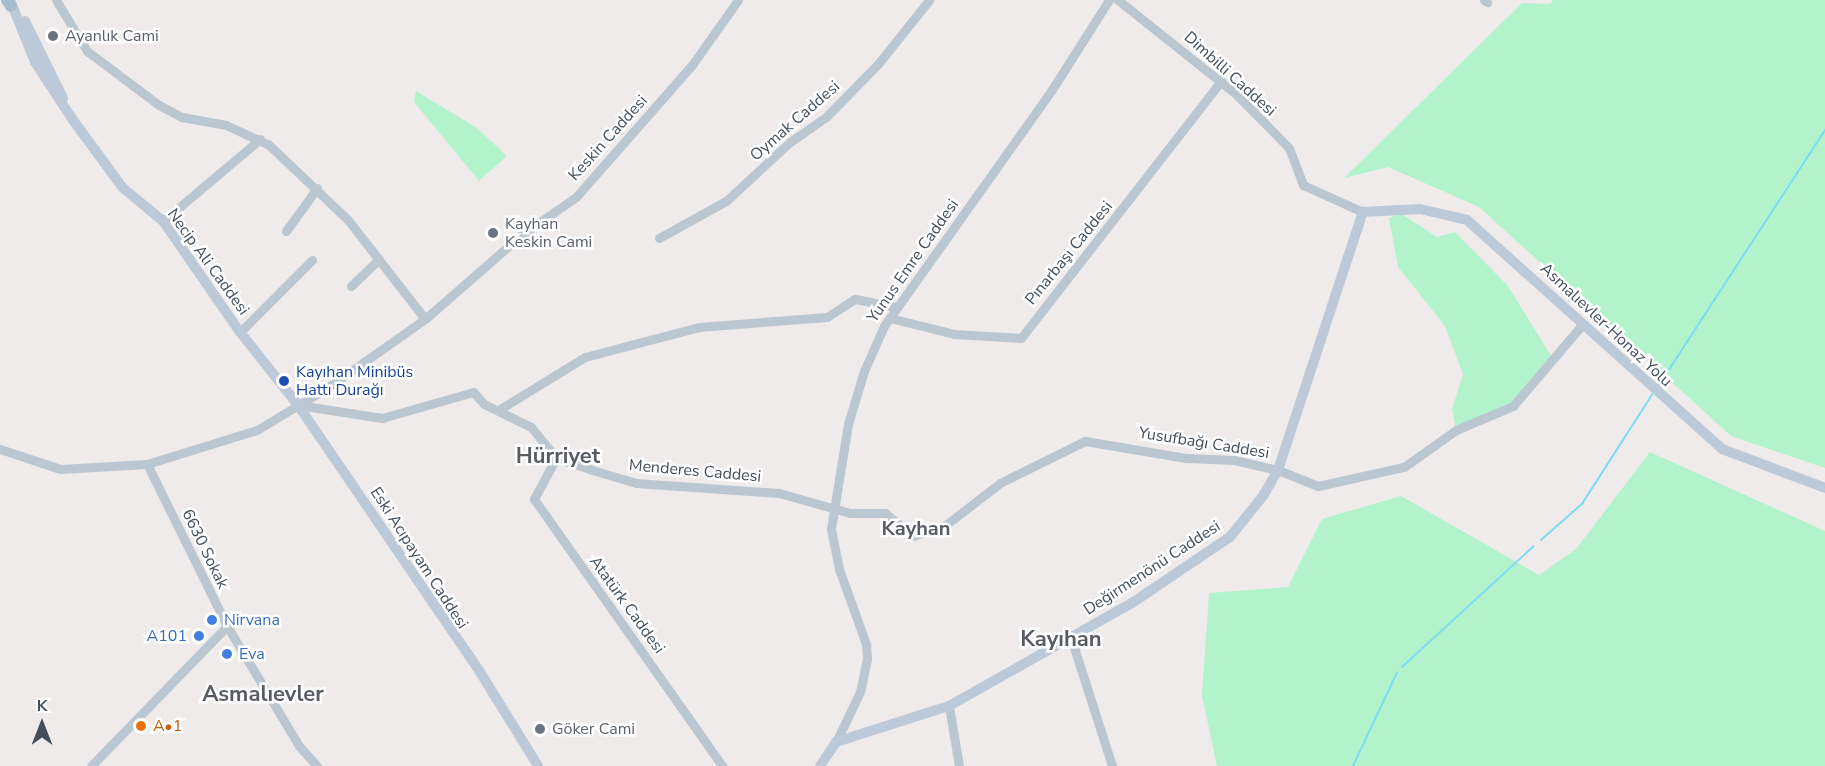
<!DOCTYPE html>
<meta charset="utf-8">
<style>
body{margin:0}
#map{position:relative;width:1825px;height:766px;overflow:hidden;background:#efebeb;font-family:"Nunito Sans",sans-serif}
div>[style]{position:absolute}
.green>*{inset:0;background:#b3f3cc}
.stream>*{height:1.5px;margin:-0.75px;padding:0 0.75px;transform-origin:0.75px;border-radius:0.75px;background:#7bdcf5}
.tertiary>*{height:9px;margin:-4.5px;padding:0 4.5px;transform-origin:4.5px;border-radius:4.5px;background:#bac7d0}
.secondary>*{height:10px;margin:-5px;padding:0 5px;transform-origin:5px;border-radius:5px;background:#bbc9d8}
.primary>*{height:12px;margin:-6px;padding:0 6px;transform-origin:6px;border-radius:6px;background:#a8bccf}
.dots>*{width:16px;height:16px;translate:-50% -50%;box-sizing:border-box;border:3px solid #fff;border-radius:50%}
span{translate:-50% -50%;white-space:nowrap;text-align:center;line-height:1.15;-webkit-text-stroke:5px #fff;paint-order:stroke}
.worship-label{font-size:16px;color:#5b616d}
.left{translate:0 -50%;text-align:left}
.street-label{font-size:16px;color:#424f5b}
.transit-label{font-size:16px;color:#164399}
.shop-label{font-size:16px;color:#366cbe}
.right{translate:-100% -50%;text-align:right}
.food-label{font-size:16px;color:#c56008}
.quarter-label{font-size:20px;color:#585c62;font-weight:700}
.district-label{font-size:22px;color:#585c62;font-weight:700}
.north{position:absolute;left:12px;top:694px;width:60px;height:60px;-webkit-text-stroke:4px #fff;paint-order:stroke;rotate:0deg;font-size:16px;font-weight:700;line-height:24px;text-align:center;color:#424f5b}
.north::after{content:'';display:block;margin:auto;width:21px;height:27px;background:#424f5b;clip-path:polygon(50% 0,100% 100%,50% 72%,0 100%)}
</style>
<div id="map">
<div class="green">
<div style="clip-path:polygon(1553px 0,1825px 0,1825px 468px,1731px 436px,1479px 207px,1388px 167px,1344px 178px,1522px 3px,1550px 4px)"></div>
<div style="clip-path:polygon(416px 91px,477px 128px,507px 156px,479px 181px,414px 102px)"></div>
<div style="clip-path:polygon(1400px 213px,1437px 237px,1455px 232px,1508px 286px,1553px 359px,1513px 406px,1456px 430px,1452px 409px,1463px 374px,1445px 326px,1398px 267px,1389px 218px)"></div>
<div style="clip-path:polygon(1650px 452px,1825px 531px,1825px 766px,1217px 766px,1202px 696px,1209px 593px,1288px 587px,1322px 519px,1401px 496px,1539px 575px,1576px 549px)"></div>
</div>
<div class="stream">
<div style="left:1659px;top:385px;width:304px;rotate:-56.9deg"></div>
<div style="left:1541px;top:540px;width:55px;rotate:-41.3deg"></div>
<div style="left:1582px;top:504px;width:130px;rotate:-57.3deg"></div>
<div style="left:1402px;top:667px;width:178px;rotate:-42.5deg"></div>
<div style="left:1353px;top:766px;width:103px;rotate:-64.7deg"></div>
</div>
<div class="tertiary">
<div style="left:56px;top:0;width:60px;rotate:58.7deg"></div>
<div style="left:87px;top:51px;width:90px;rotate:36.9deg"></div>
<div style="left:159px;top:105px;width:26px;rotate:28deg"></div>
<div style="left:182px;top:117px;width:45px;rotate:10.3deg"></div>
<div style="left:226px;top:125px;width:47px;rotate:24.9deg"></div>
<div style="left:269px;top:145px;width:109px;rotate:43.5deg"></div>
<div style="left:348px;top:220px;width:125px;rotate:52.1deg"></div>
<div style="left:1118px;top:0;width:152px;rotate:38.6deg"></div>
<div style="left:1237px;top:95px;width:74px;rotate:45.5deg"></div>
<div style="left:1289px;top:148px;width:40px;rotate:69deg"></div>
<div style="left:1303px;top:185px;width:66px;rotate:24.2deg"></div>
<div style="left:1484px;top:0;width:4px;rotate:34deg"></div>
<div style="left:163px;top:221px;width:127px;rotate:-40.2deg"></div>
<div style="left:286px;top:231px;width:53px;rotate:-54.2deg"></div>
<div style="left:659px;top:238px;width:77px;rotate:-28.9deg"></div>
<div style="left:726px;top:201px;width:87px;rotate:-42.7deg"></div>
<div style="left:790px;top:142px;width:44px;rotate:-34.8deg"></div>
<div style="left:826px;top:117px;width:74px;rotate:-45.5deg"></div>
<div style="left:878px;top:64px;width:82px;rotate:-51.4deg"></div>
<div style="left:351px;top:286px;width:39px;rotate:-44deg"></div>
<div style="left:890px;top:318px;width:66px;rotate:14deg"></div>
<div style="left:954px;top:334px;width:67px;rotate:3.4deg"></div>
<div style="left:1021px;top:338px;width:326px;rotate:-52.1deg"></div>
<div style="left:240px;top:332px;width:102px;rotate:-45deg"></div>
<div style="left:298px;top:405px;width:85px;rotate:8.8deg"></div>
<div style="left:382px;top:418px;width:95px;rotate:-15.9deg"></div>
<div style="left:473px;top:392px;width:16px;rotate:47deg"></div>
<div style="left:484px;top:404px;width:52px;rotate:26.1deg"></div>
<div style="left:531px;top:427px;width:40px;rotate:51deg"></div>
<div style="left:556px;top:458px;width:35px;rotate:18deg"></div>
<div style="left:589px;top:469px;width:49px;rotate:16.6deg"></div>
<div style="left:636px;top:483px;width:143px;rotate:4deg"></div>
<div style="left:779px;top:493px;width:74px;rotate:15.7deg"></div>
<div style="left:850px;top:513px;width:35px"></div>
<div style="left:885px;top:513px;width:36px;rotate:39deg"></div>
<div style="left:913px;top:536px;width:36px;rotate:-19deg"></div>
<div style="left:947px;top:524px;width:67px;rotate:-37.7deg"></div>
<div style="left:1000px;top:483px;width:95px;rotate:-26.3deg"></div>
<div style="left:1085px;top:441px;width:102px;rotate:9.6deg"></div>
<div style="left:1186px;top:458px;width:48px;rotate:2.4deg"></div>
<div style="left:1234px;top:460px;width:45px;rotate:12.8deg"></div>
<div style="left:1278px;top:470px;width:43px;rotate:21.8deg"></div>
<div style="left:1318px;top:486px;width:88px;rotate:-12.5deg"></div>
<div style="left:1404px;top:467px;width:64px;rotate:-35.4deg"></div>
<div style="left:1456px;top:430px;width:62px;rotate:-22.8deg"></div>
<div style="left:1513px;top:406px;width:106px;rotate:-49.6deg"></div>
<div style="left:500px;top:409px;width:100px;rotate:-31.5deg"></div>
<div style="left:585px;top:357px;width:74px;rotate:-14.8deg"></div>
<div style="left:657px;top:338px;width:43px;rotate:-14.7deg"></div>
<div style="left:699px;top:327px;width:128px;rotate:-4.5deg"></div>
<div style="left:827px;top:317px;width:33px;rotate:-33deg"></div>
<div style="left:855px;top:299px;width:42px;rotate:11deg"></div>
<div style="left:0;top:449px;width:63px;rotate:18.4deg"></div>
<div style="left:60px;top:469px;width:87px;rotate:-3.3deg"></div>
<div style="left:147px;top:464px;width:115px;rotate:-17.2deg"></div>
<div style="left:257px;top:430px;width:85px;rotate:-31.1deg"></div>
<div style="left:330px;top:386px;width:116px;rotate:-35.2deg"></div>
<div style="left:425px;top:319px;width:126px;rotate:-41.1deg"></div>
<div style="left:520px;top:236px;width:68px;rotate:-34.9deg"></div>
<div style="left:576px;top:197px;width:176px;rotate:-48.7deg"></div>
<div style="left:692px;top:65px;width:80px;rotate:-54.7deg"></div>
<div style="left:556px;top:458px;width:47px;rotate:118.2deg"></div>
<div style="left:534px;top:499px;width:327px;rotate:54.8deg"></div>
<div style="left:147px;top:464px;width:181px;rotate:63.7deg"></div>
<div style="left:227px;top:626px;width:140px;rotate:59deg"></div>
<div style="left:299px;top:746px;width:27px;rotate:48deg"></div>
<div style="left:1071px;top:638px;width:134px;rotate:72.2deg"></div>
<div style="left:949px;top:706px;width:61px;rotate:80.5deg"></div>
<div style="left:836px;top:742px;width:55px;rotate:-64.4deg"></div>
<div style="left:860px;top:692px;width:35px;rotate:-78deg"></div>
<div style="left:867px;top:658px;width:14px;rotate:-94deg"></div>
<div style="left:866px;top:644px;width:80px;rotate:-109.8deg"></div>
<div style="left:839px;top:569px;width:41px;rotate:-101.3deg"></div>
<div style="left:831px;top:529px;width:106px;rotate:-80.8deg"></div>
<div style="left:848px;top:424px;width:55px;rotate:-73.2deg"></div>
<div style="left:864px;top:371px;width:49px;rotate:-66deg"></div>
<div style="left:884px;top:326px;width:288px;rotate:-54.6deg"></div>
<div style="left:1051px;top:91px;width:108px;rotate:-57.5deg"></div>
<div style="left:91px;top:766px;width:195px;rotate:-45.8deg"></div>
</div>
<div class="secondary">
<div style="left:10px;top:0;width:67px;rotate:68deg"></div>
<div style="left:35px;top:62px;width:69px;rotate:56.8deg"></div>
<div style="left:73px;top:120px;width:84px;rotate:53.7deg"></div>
<div style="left:123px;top:188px;width:52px;rotate:39.5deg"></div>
<div style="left:163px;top:221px;width:135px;rotate:55.3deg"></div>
<div style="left:240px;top:332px;width:93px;rotate:51.5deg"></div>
<div style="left:298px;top:405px;width:323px;rotate:55.7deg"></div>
<div style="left:480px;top:672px;width:110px;rotate:58.3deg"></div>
<div style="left:25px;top:21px;width:86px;rotate:63.7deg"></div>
<div style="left:820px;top:766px;width:29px;rotate:-56deg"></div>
<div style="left:836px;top:742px;width:119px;rotate:-17.7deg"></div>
<div style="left:949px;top:706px;width:210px;rotate:-29.4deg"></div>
<div style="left:1132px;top:603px;width:118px;rotate:-34deg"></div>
<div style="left:1230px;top:537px;width:53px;rotate:-51.2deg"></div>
<div style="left:1263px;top:496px;width:30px;rotate:-60deg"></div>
<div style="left:1278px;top:470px;width:272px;rotate:-71.8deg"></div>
<div style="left:1363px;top:212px;width:57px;rotate:-3deg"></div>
<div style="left:1420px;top:209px;width:48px;rotate:13.2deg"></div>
<div style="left:1467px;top:220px;width:343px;rotate:41.9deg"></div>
<div style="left:1722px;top:449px;width:110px;rotate:20.7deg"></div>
</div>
<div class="primary">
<div style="left:7px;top:0;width:7px;rotate:56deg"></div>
</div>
<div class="dots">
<div style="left:53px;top:36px;background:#6b7280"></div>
<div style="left:493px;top:233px;background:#6b7280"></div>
<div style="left:284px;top:381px;background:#1a4fb4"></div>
<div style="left:212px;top:620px;background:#3f7fe0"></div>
<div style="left:199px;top:636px;background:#3f7fe0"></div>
<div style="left:227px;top:654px;background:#3f7fe0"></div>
<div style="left:141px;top:726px;background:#e8710a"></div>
<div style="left:540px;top:729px;background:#6b7280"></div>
</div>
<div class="worship-label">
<span class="left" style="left:65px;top:36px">Ayanlık Cami</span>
<span class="left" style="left:505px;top:233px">Kayhan<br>Keskin Cami</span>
<span class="left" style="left:552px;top:729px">Göker Cami</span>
</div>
<div class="street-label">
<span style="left:1230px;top:74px;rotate:42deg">Dimbilli Caddesi</span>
<span style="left:795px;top:121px;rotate:-41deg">Oymak Caddesi</span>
<span style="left:608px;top:138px;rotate:-48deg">Keskin Caddesi</span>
<span style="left:1069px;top:253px;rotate:-51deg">Pınarbaşı Caddesi</span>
<span style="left:913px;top:261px;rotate:-55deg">Yunus Emre Caddesi</span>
<span style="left:208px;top:262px;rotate:54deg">Necip Ali Caddesi</span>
<span style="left:1606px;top:325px;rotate:43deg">Asmalıevler-Honaz Yolu</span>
<span style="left:1204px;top:443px;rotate:9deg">Yusufbağı Caddesi</span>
<span style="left:695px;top:471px;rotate:5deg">Menderes Caddesi</span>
<span style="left:205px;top:549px;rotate:64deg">6630 Sokak</span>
<span style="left:419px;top:558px;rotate:57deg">Eski Acıpayam Caddesi</span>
<span style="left:1152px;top:568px;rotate:-33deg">Değirmenönü Caddesi</span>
<span style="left:627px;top:605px;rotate:54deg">Atatürk Caddesi</span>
</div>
<div class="transit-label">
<span class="left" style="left:296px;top:381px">Kayıhan Minibüs<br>Hattı Durağı</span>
</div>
<div class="shop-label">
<span class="left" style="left:224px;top:620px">Nirvana</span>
<span class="right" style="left:187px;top:636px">A101</span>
<span class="left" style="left:239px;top:654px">Eva</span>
</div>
<div class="food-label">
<span class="left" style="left:153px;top:726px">A•1</span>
</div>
<div class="quarter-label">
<span style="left:916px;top:528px">Kayhan</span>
</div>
<div class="district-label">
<span style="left:558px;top:457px">Hürriyet</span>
<span style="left:1061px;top:640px">Kayıhan</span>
<span style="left:263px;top:695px">Asmalıevler</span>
</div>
<div class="north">K</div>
</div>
